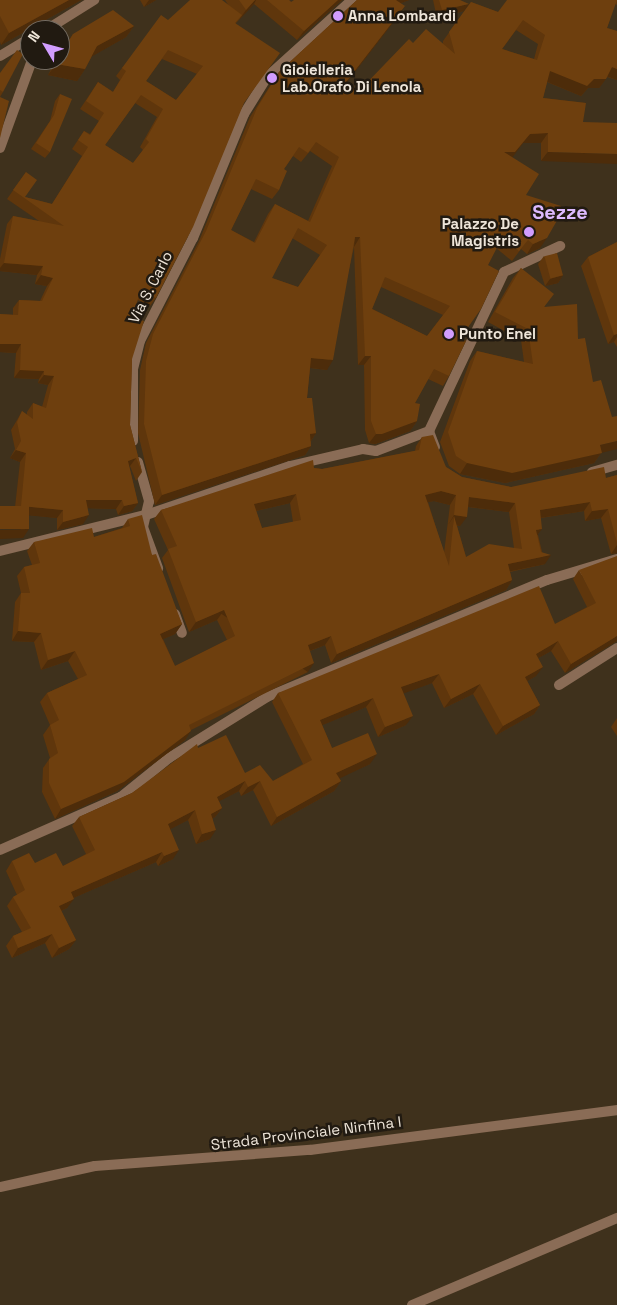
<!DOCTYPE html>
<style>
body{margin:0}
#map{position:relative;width:617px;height:1305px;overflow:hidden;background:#3f311c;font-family:"Space Grotesk",sans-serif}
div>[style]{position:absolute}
.minor>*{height:10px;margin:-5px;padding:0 5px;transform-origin:5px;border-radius:5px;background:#8a6c56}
.tertiary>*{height:10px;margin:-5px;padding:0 5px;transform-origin:5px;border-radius:5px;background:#8a6c56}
.wall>*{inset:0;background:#5f360c}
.shaded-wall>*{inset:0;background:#4d2c0a;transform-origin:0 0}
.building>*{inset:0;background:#6e3f0e;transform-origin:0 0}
.dots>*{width:14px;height:14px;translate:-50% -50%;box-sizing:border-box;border:2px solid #211a11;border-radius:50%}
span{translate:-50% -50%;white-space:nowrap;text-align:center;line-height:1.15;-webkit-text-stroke:5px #211a11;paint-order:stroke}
.poi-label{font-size:15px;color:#eee5d9;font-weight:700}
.left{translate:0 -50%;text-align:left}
.right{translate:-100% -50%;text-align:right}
.street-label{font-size:15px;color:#eee5d9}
.district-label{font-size:20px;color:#ddbafe;font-weight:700}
.north{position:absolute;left:20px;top:20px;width:50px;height:50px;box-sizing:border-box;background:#211a11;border:1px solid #736b61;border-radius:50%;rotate:307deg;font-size:14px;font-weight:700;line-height:20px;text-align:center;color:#eee5d9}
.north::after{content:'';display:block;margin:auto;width:18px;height:22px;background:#d19dfe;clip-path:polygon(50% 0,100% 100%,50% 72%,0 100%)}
</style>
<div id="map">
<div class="minor">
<div style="left:0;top:148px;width:94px;rotate:-70deg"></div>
<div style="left:133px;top:441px;width:72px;rotate:-90deg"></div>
<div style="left:133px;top:369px;width:29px;rotate:-76deg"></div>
<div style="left:140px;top:341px;width:116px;rotate:-62.8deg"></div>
<div style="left:193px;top:238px;width:134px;rotate:-67.6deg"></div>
<div style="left:244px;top:114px;width:44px;rotate:-58.1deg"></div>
<div style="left:267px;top:77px;width:115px;rotate:-42.2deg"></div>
<div style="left:435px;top:447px;width:17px;rotate:-111deg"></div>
<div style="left:429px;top:431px;width:176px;rotate:-64.7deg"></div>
<div style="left:504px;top:272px;width:62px;rotate:-24.9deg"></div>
<div style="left:138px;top:462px;width:41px;rotate:74.2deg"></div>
<div style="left:149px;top:501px;width:27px;rotate:103deg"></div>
<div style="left:143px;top:527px;width:44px;rotate:69.9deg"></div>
<div style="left:592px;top:472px;width:26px;rotate:-16deg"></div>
<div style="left:0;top:551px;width:150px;rotate:-13.9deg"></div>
<div style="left:146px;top:515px;width:152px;rotate:-18.8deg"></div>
<div style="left:290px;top:466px;width:75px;rotate:-13.1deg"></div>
<div style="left:363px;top:449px;width:13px;rotate:9deg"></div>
<div style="left:376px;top:451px;width:57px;rotate:-20.7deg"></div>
<div style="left:175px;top:614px;width:20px;rotate:70deg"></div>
<div style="left:559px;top:685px;width:69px;rotate:-32.5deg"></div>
<div style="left:0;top:850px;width:132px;rotate:-23.7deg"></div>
<div style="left:121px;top:797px;width:62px;rotate:-39.1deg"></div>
<div style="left:169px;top:758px;width:115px;rotate:-31.9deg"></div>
<div style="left:267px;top:697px;width:303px;rotate:-22.7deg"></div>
<div style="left:547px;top:580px;width:73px;rotate:-16.7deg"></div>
</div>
<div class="tertiary">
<div style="left:46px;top:30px;width:57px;rotate:-32deg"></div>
<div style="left:0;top:56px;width:35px;rotate:-31deg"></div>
<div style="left:0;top:1187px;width:97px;rotate:-12.5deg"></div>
<div style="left:95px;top:1166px;width:216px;rotate:-4.3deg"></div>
<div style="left:310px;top:1150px;width:310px;rotate:-7.4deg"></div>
<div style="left:412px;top:1305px;width:223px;rotate:-23deg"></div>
</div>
<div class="wall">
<div style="clip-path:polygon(0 0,81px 0,1px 45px,0 42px)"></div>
<div style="clip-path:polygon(140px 0,156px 0,144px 7px)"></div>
<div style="clip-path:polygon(evenodd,225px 0,289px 0,291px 2px,342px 0,297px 40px,254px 4px,236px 23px,243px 104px,156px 298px,150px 306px,138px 300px,131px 317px,132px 359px,130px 425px,142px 472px,136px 481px,130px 466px,129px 466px,138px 503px,132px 511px,118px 515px,116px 509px,87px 508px,83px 524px,57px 530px,57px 518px,29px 515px,23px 538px,15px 507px,20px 462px,10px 458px,15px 449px,11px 430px,17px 420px,22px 411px,27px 415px,27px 412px,33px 403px,42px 407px,48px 385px,38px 383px,39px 379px,14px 378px,16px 353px,0 352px,0 314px,13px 315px,13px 308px,19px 300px,40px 301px,47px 286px,35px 284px,37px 275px,0 271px,0 259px,7px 224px,13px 216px,39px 221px,7px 199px,26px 172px,25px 197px,52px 204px,82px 156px,72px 149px,84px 131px,90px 134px,99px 121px,80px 109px,98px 82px,113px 92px,120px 80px,116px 76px,122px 68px,168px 20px,229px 6px,225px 0,162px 59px,197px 74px,176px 100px,146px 81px,162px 59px,225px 0,135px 103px,157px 117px,140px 147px,143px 150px,133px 163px,105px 145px,135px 103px)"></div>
<div style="clip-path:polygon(evenodd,357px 0,409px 0,401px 3px,398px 16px,347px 82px,358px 92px,413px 43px,443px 44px,443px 41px,471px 2px,498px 12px,617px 0,617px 5px,615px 4px,607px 28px,617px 31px,617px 80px,607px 77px,599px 88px,588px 88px,581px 96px,547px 82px,543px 98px,586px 103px,541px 161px,541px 143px,523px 143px,512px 157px,526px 195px,540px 248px,527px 254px,521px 249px,512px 261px,496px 248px,488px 265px,461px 337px,449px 376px,443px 386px,428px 379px,415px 403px,417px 421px,410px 431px,375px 444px,369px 443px,365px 430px,364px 365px,358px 365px,354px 247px,327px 370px,310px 368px,307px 398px,316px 433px,311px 441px,311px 446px,305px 455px,155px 505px,138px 433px,140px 370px,146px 343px,199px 241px,250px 117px,279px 72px,357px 0,516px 30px,538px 44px,534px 59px,502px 49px,516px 30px,357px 0,310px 151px,332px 166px,308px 221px,275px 204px,268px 214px,254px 242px,231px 230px,251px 189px,272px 199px,279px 190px,284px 169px,293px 156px,301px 162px,310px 151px,357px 0,292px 238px,320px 255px,298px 287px,272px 278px,292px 238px,357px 0,381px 287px,443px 315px,427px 336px,372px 309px,381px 287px)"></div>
<div style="clip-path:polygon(433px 0,460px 0,464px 11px,437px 18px)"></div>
<div style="clip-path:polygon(134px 26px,126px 37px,92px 56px,85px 69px,77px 81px,48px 75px,56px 60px,60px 60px,60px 54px,73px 34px)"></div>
<div style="clip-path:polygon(0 73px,3px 92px,0 97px)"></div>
<div style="clip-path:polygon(60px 94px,50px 152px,45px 158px,31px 149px,50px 121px,55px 101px)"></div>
<div style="clip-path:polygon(617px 242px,617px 347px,614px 342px,608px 344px,581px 266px,588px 257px)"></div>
<div style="clip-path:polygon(544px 256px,563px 275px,558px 283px,545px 286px,538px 264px)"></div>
<div style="clip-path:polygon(521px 268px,545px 307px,578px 339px,601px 453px,594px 463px,505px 483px,460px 474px,449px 466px,440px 442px,470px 361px,477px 351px,524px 362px,521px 340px,488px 322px,513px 278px)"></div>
<div style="clip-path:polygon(evenodd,422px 437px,446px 467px,462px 477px,511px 487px,606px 478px,617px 475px,617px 553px,611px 554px,601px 518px,585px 521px,584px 511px,541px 518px,538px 535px,545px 564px,510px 572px,512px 580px,506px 590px,331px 663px,325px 645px,310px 651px,308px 672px,191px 730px,185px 740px,117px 791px,55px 819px,42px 792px,43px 768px,50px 758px,43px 735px,50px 725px,40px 702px,47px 693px,78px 679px,68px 661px,41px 670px,34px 642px,12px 641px,15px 602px,21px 593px,17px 576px,24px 567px,32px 565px,27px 551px,34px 542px,94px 537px,122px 528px,128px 519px,152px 555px,182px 624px,175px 634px,163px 639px,175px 666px,227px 640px,217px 620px,189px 632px,162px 558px,168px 550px,154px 519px,161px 510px,314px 468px,322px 469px,415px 451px,416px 446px,422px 437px,434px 501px,450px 505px,444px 553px,428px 502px,434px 501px,422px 437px,290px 503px,293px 522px,262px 528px,256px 511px,290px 503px,422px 437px,468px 507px,509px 512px,514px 548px,466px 557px,457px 526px,460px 526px,468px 507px)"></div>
<div style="clip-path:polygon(579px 570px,617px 641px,565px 673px,551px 651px,538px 658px,536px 676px,527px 681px,540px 705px,534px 714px,496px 735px,473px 694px,444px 708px,432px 683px,403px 693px,406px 725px,378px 737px,366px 707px,322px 725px,332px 748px,370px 764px,339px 778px,341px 781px,334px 791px,271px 826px,253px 790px,241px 796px,239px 791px,219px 801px,222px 808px,215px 817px,213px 818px,210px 839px,196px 844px,188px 820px,170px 829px,173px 859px,158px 866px,156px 862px,73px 898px,67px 908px,61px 911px,76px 940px,69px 949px,52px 958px,45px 943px,12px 958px,6px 946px,13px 936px,22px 932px,7px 906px,13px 897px,17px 895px,6px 871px,12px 861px,63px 866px,86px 854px,72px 826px,79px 817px,132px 793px,198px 748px,245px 773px,273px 781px,303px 764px,272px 702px,278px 693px,555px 624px,587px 607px,573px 579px)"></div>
<div style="clip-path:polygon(617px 718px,617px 736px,611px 727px)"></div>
</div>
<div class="shaded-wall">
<div style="clip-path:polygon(69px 0,81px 0,1px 45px,9px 33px)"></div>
<div style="clip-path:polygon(149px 0,156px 0,144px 7px)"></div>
<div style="clip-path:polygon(255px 0,256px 0,254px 4px,239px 20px,246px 10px)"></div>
<div style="clip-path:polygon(338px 0,342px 0,297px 40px,304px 31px)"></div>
<div style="clip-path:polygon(394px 0,409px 0,388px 8px)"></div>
<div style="clip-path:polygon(469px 4px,464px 11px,437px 18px,442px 10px)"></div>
<div style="clip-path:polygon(405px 6px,398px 16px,340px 91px,346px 82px)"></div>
<div style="clip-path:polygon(134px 26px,126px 37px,89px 58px,97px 46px)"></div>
<div style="clip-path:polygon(56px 64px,85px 69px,77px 81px,48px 75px)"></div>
<div style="clip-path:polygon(612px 67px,617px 69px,617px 80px,606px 76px)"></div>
<div style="clip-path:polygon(550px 71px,594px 79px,606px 79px,599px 88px,588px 88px,581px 96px,543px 80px)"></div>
<div style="clip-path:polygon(548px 133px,541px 143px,523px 143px,509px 162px,504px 152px,530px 134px)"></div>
<div style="clip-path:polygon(548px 152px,617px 154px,617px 164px,541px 161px)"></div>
<div style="clip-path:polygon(355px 237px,360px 237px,354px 247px)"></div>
<div style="clip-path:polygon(547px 238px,540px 248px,527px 254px,533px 244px)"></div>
<div style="clip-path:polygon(4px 263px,43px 266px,37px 275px,0 271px,0 268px)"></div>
<div style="clip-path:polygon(41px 275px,53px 278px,47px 286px,35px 284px)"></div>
<div style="clip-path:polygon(563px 275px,558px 283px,545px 286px,550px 279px)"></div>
<div style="clip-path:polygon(617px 334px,617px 337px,614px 342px,608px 344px,614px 335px)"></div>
<div style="clip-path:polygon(0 344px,21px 344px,16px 353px,0 352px)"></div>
<div style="clip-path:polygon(365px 356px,371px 356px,364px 365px,358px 365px)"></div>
<div style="clip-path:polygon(311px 358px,333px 360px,327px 370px,304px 367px)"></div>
<div style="clip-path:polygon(20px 370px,44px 371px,39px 379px,14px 378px)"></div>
<div style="clip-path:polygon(44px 375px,54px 376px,48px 385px,38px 383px)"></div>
<div style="clip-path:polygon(417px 421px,410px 431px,375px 444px,369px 443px,376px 434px)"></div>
<div style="clip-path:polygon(316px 433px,310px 442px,310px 434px)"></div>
<div style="clip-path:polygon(617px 441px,617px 449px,601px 453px,594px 463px,505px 483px,460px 474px,467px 463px,600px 445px)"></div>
<div style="clip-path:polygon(311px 446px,305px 455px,155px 505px,162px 495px)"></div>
<div style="clip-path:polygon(16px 450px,26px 453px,20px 462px,10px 458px)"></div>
<div style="clip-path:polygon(136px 458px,130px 466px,122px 469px,128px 461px)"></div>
<div style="clip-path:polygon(441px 491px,456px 495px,450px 505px,434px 501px,419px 504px,425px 495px)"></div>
<div style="clip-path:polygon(296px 494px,290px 503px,247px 513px,254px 504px)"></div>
<div style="clip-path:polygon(469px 497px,515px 503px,509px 512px,462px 506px)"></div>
<div style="clip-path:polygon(86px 500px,122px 500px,116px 509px,80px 508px)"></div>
<div style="clip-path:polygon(590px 502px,584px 511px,533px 519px,540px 510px)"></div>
<div style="clip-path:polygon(138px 503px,132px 511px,118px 515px,124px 506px)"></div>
<div style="clip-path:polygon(21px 506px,63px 510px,57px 518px,15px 514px)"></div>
<div style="clip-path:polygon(608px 509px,601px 518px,585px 521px,592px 511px)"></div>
<div style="clip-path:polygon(89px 515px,83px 524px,57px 530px,63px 522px)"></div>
<div style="clip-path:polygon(454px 515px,467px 517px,460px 526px,453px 525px,454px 516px,448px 525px)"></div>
<div style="clip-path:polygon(29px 529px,23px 538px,0 539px,0 530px)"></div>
<div style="clip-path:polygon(542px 529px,535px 538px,536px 530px)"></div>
<div style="clip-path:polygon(617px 545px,617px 553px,611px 554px)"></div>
<div style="clip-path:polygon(551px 555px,545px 564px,502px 573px,508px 564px)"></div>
<div style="clip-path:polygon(512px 580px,506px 590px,331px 663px,337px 654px)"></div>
<div style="clip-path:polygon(224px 610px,217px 620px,189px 632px,196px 622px)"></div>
<div style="clip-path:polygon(182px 624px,175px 634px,154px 643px,160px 634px)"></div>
<div style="clip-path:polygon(18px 631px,41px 633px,34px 642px,12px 641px)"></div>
<div style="clip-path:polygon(331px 636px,325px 645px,301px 654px,308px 645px)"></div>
<div style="clip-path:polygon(617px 636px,617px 641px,565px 673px,571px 664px)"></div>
<div style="clip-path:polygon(558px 641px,551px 651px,529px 663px,536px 654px)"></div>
<div style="clip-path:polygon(75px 651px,68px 661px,41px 670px,48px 660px)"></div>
<div style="left:314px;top:663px;width:11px;height:140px;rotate:124deg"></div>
<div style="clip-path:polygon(543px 667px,536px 676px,518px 686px,525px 677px)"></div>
<div style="clip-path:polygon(439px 674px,432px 683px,394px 697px,401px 687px)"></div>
<div style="clip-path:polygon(480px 684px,473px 694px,444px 708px,451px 699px)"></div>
<div style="clip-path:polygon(373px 698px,366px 707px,313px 729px,320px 720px)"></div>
<div style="clip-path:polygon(540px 705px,534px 714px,496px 735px,503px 726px)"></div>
<div style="clip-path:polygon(413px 716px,406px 725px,378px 737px,385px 727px)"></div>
<div style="clip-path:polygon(191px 731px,185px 740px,117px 791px,55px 819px,61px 809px)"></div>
<div style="clip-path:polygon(377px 754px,370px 764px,330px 783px,336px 773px)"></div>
<div style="clip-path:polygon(245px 781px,239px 791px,210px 806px,217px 797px)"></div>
<div style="clip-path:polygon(260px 781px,253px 790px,241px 796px,248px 787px)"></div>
<div style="clip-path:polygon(341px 781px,334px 791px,271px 826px,277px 817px)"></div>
<div style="clip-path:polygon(222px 808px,215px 817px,204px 823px,211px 814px)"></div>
<div style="clip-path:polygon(195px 810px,188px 820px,161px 834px,168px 824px)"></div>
<div style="clip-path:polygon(216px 830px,210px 839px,196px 844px,202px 834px)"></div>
<div style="clip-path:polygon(179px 850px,173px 859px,158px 866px,164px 856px)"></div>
<div style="clip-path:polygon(162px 852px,156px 862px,64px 902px,71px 892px)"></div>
<div style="clip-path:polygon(74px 899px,67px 908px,52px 915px,59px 906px)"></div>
<div style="clip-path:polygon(52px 934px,45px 943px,12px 958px,18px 948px)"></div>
<div style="clip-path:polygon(76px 940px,69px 949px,52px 958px,59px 948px)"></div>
</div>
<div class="building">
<div style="clip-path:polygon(0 0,69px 0,9px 33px,0 16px)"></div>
<div style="clip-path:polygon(evenodd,190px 0,222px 0,242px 15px,235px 23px,280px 53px,244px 103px,193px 227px,156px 298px,141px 291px,131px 317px,144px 321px,132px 359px,130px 425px,142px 472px,136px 458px,128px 461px,138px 503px,124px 506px,122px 500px,86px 500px,89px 515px,63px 522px,63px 510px,21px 506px,26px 453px,16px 450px,21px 441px,17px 422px,22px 411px,33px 419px,33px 403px,46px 408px,54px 376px,44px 375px,44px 371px,20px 370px,21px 344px,0 344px,0 314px,18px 315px,19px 300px,42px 301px,53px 278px,41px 275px,43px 266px,4px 263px,13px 216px,64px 226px,13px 190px,26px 172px,37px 180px,25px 197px,52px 204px,88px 147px,78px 140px,84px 131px,90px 135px,104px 113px,86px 101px,98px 82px,113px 92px,126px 71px,122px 68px,161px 15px,168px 20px,190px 0,168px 50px,203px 66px,176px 100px,146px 81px,168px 50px,190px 0,141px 95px,163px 109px,146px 139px,149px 142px,133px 163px,105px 145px,141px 95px)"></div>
<div style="clip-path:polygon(239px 0,255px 0,246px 10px)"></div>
<div style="clip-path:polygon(267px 0,289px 0,291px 2px,294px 0,338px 0,304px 31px)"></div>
<div style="clip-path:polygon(evenodd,357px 0,396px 0,405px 6px,346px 82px,358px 92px,409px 39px,413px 43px,426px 29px,455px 54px,449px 32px,471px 2px,498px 12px,507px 0,617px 0,607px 28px,617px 31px,617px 69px,612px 67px,606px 79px,594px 79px,587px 86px,550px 71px,543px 98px,586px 103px,583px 122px,617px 123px,617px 154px,548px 152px,548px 133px,530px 134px,515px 152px,504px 152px,539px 174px,526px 195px,561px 206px,559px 217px,547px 238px,533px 244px,528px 240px,519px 251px,502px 238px,488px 265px,499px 271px,481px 309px,461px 337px,466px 341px,449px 376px,434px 369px,415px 403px,420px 404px,417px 421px,382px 434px,376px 434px,371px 421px,371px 356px,365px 356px,360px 237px,355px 237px,333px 360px,311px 358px,307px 398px,312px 398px,316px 433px,310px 434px,311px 446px,162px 495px,144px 424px,146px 361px,153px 334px,206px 231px,257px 108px,279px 72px,357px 0,523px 20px,545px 35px,537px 60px,502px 49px,523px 20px,357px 0,316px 142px,339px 157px,310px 222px,275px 204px,255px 243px,231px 230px,256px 179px,279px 190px,287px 171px,284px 169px,299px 147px,308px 153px,316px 142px,357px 0,298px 228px,327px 245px,298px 287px,272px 278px,298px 228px,357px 0,385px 277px,450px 306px,427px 336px,372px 309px,385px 277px)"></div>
<div style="clip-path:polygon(439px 0,460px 0,469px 4px,442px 10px)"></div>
<div style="clip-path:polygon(113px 10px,134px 26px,97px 46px,85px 69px,56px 64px,58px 60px,60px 60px,60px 56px,73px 34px)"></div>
<div style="clip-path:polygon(17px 50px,23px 54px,3px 92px,0 90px,0 73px)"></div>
<div style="clip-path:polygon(60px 94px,72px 99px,50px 152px,36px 143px,54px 115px)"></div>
<div style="clip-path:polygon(0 97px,9px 101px,0 138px)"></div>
<div style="clip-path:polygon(617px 242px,617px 334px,614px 335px,588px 257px)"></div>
<div style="left:557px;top:253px;width:23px;height:13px;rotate:75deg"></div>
<div style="clip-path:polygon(521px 268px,554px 294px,544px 307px,577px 304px,578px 339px,585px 338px,593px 382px,601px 380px,612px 417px,617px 416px,617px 441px,600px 445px,602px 453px,512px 473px,467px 463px,456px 456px,448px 432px,477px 351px,533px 364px,528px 329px,495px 312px)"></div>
<div style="clip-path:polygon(evenodd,433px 435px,446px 467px,462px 477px,511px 487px,604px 467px,606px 478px,617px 475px,617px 543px,608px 509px,592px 511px,590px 502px,540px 510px,542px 529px,536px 530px,541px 552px,551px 555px,508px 564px,512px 580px,337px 654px,331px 636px,308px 645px,314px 663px,189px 725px,191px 731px,124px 782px,61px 809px,49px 783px,49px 759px,58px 753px,50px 725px,59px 720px,47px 693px,87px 675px,75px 651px,48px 660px,41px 633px,18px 631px,21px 593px,30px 593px,24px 567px,40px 563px,34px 542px,92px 528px,94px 537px,130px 526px,128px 519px,142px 515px,152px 555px,156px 554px,182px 624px,160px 634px,175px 666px,235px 636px,224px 610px,196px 622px,168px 549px,177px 546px,161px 510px,313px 460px,314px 468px,322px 469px,419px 450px,422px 437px,433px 435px,441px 491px,456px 495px,454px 515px,467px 517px,469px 497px,515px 503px,522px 549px,489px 544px,466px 557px,454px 516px,449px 566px,425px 495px,441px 491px,433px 435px,296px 494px,301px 520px,262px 528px,254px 504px,296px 494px)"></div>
<div style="left:29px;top:506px;width:23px;height:29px;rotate:90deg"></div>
<div style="clip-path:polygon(617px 556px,617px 636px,571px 664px,558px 641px,536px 654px,543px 667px,525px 677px,540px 705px,503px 726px,480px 684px,451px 699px,439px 674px,401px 687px,413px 716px,385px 727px,373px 698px,320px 720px,332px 748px,368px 733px,377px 754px,336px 773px,341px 781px,277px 817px,260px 781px,248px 787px,245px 781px,217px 797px,222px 808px,211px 814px,216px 830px,202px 834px,195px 810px,168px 824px,179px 850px,164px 856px,162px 852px,71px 892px,74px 899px,59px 906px,76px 940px,59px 948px,52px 934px,18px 948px,13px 936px,31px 928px,13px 897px,25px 890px,12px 861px,29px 853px,35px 863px,56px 853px,63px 866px,95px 850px,79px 817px,132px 793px,197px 744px,198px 748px,226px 735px,245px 773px,260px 765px,273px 781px,312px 760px,278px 693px,539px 586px,555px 624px,596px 603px,579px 570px)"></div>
</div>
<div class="dots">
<div style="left:338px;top:16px;background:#d19dfe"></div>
<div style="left:272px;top:78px;background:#d19dfe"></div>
<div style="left:529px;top:232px;background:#d19dfe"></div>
<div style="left:449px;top:334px;background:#d19dfe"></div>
</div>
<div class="poi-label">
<span class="left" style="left:348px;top:16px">Anna Lombardi</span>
<span class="left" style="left:282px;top:78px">Gioielleria<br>Lab.Orafo Di Lenola</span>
<span class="right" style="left:519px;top:232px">Palazzo De<br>Magistris</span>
<span class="left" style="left:459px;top:334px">Punto Enel</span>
</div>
<div class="street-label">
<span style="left:150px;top:287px;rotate:-63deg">Via S. Carlo</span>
<span style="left:306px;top:1133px;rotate:-7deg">Strada Provinciale Ninfina I</span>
</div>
<div class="district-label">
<span style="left:560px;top:212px">Sezze</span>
</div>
<div class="north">N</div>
</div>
